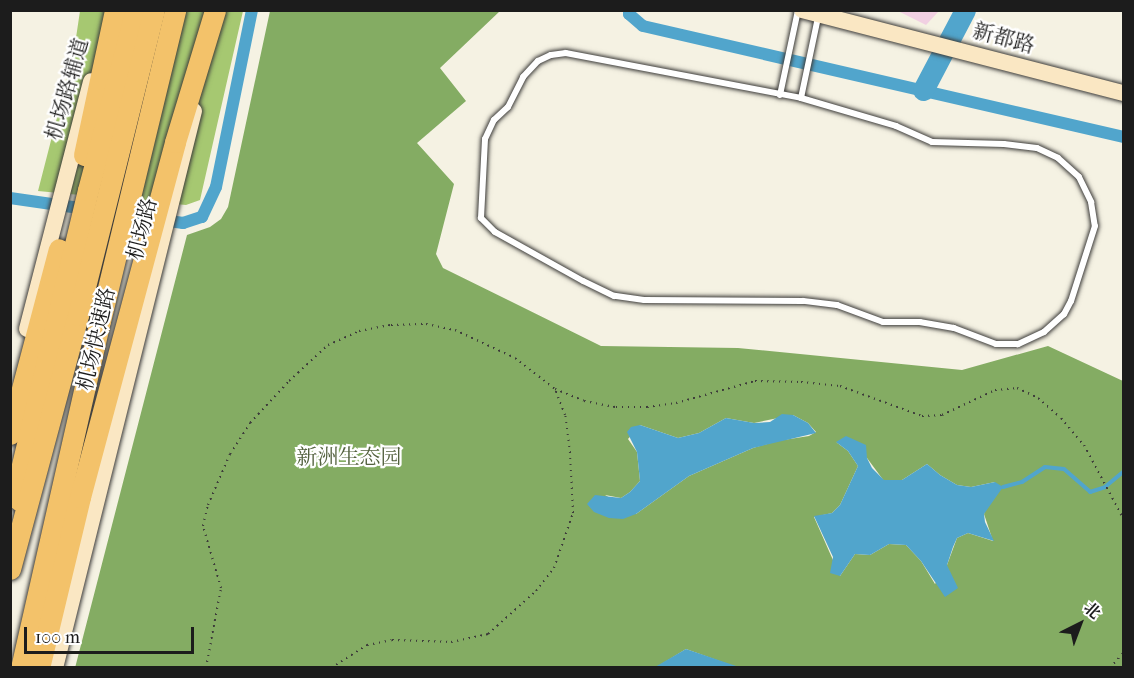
<!DOCTYPE html>
<meta charset="utf-8">
<style>
body{margin:0}
#map{position:relative;width:1134px;height:678px;overflow:hidden;background:#f5f2e3;font-family:"IM FELL French Canon","Noto Serif SC",serif}
div>[style]{position:absolute}
.built>*{inset:0;background:#f1d0e2}
.green>*{inset:0;background:#a6c871}
.forest>*{inset:0;background:#84ac63}
.water>*{inset:0;background:#51a5cc}
.stream>*{height:4px;margin:-2px;padding:0 2px;transform-origin:2px;border-radius:2px;background:#51a5cc}
.canal>*{height:12px;margin:-6px;padding:0 6px;transform-origin:6px;border-radius:6px;background:#51a5cc}
.river>*{height:21px;margin:-10.5px;padding:0 10.5px;transform-origin:10.5px;border-radius:10.5px;background:#51a5cc}
.path>*{height:2px;margin-top:-1px;transform-origin:0;background:repeating-linear-gradient(90deg,#3d3c3a 0 1.5px,transparent 0 6px)}
.roads{filter:drop-shadow(0 0 2px #3d3c3a) drop-shadow(0 0 2px #3d3c3a)}
.lane>*{height:6px;margin:-3px;padding:0 3px;transform-origin:3px;border-radius:3px;background:#fff}
.secondary>*{height:16px;margin:-8px;padding:0 8px;transform-origin:8px;border-radius:8px;background:#fae7c3}
.highway>*{height:21px;margin:-10.5px;padding:0 10.5px;transform-origin:10.5px;border-radius:10.5px;background:#f3c26a}
span{translate:-50% -50%;white-space:nowrap;text-align:center;line-height:1.15;-webkit-text-stroke:4.5px #fff;paint-order:stroke}
.street-label{font-size:21px;color:#1c1c1c}
.park-label{font-size:21px;color:#53613e}
.frame{position:absolute;inset:0;border:12px solid #1c1c1c;pointer-events:none}
.north{position:absolute;left:1050px;top:594px;width:60px;height:60px;-webkit-text-stroke:4px #fff;paint-order:stroke;rotate:42deg;font-size:16px;font-weight:700;line-height:24px;text-align:center;color:#1c1c1c}
.north::after{content:'';display:block;margin:auto;width:21px;height:27px;background:#1c1c1c;clip-path:polygon(50% 0,100% 100%,50% 72%,0 100%)}
.scale{position:absolute;left:24px;top:627px;width:170px;height:27px;box-sizing:border-box;border:3px solid #1c1c1c;border-top:0;padding-left:8px;font-size:18px;line-height:21px;white-space:nowrap;color:#1c1c1c;-webkit-text-stroke:4px #fff;paint-order:stroke}
</style>
<div id="map">
<div class="built">
<div style="clip-path:polygon(898px 11px,939px 11px,926px 25px)"></div>
</div>
<div class="green">
<div style="clip-path:polygon(80px 11px,243px 11px,200px 200px,186px 205px,38px 191px,74px 51px)"></div>
</div>
<div class="forest">
<div style="clip-path:polygon(evenodd,270px 11px,500px 11px,440px 68px,466px 101px,417px 143px,454px 184px,436px 254px,443px 268px,601px 346px,738px 348px,962px 370px,1048px 346px,1123px 381px,1123px 667px,739px 668px,686px 649px,655px 668px,75px 668px,187px 235px,210px 227px,221px 219px,228px 207px,270px 11px,793px 415px,808px 423px,816px 432px,809px 436px,777px 441px,753px 448px,689px 476px,636px 514px,605px 495px,621px 498px,630px 492px,640px 481px,637px 452px,628px 439px,640px 425px,678px 438px,699px 433px,726px 418px,754px 423px,793px 415px,270px 11px,836px 442px,867px 458px,884px 481px,902px 480px,927px 464px,940px 475px,957px 485px,971px 487px,995px 482px,984px 514px,993px 541px,968px 533px,957px 538px,947px 565px,935px 584px,921px 561px,906px 545px,889px 544px,870px 555px,855px 554px,840px 576px,814px 517px,832px 513px,840px 505px,858px 466px,848px 451px,836px 442px)"></div>
</div>
<div class="water">
<div style="clip-path:polygon(782px 414px,793px 415px,808px 423px,816px 433px,753px 448px,689px 476px,636px 514px,623px 519px,609px 518px,594px 512px,587px 504px,595px 495px,621px 498px,630px 492px,640px 481px,637px 452px,627px 432px,631px 427px,640px 425px,678px 438px,699px 433px,726px 418px,754px 423px,770px 422px)"></div>
<div style="clip-path:polygon(846px 436px,866px 445px,867px 458px,872px 468px,884px 480px,902px 480px,927px 464px,940px 475px,957px 485px,971px 487px,995px 482px,1003px 487px,984px 514px,985px 522px,994px 541px,968px 533px,957px 538px,953px 547px,947px 565px,958px 588px,945px 597px,921px 561px,906px 545px,889px 544px,870px 555px,855px 554px,840px 576px,830px 573px,833px 557px,814px 516px,832px 513px,840px 505px,858px 466px,848px 451px,836px 442px)"></div>
<div style="clip-path:polygon(686px 649px,739px 667px,655px 667px)"></div>
</div>
<div class="stream">
<div style="left:1003px;top:487px;width:20px;rotate:-15deg"></div>
<div style="left:1022px;top:482px;width:27px;rotate:-33deg"></div>
<div style="left:1045px;top:467px;width:19px;rotate:6deg"></div>
<div style="left:1064px;top:469px;width:35px;rotate:41deg"></div>
<div style="left:1090px;top:492px;width:16px;rotate:-18deg"></div>
<div style="left:1105px;top:487px;width:25px;rotate:-40deg"></div>
</div>
<div class="canal">
<div style="left:629px;top:10px;width:4px;rotate:90deg"></div>
<div style="left:629px;top:14px;width:18px;rotate:41deg"></div>
<div style="left:643px;top:26px;width:494px;rotate:13deg"></div>
<div style="left:10px;top:198px;width:175px;rotate:8.2deg"></div>
<div style="left:183px;top:223px;width:20px;rotate:-18deg"></div>
<div style="left:202px;top:217px;width:33px;rotate:-65deg"></div>
<div style="left:216px;top:187px;width:181px;rotate:-78.5deg"></div>
</div>
<div class="river">
<div style="left:923px;top:90px;width:90px;rotate:-62.3deg"></div>
</div>
<div class="path">
<div style="left:206px;top:668px;width:81px;rotate:-79.4deg"></div>
<div style="left:221px;top:588px;width:65px;rotate:-106.2deg"></div>
<div style="left:203px;top:526px;width:22px;rotate:-77deg"></div>
<div style="left:208px;top:505px;width:56px;rotate:-66.7deg"></div>
<div style="left:230px;top:454px;width:37px;rotate:-57deg"></div>
<div style="left:250px;top:423px;width:57px;rotate:-47.1deg"></div>
<div style="left:289px;top:381px;width:53px;rotate:-42.7deg"></div>
<div style="left:328px;top:345px;width:34px;rotate:-24deg"></div>
<div style="left:359px;top:331px;width:33px;rotate:-11deg"></div>
<div style="left:391px;top:325px;width:35px;rotate:-2deg"></div>
<div style="left:426px;top:324px;width:30px;rotate:12deg"></div>
<div style="left:455px;top:330px;width:66px;rotate:25deg"></div>
<div style="left:515px;top:358px;width:51px;rotate:37.8deg"></div>
<div style="left:555px;top:389px;width:31px;rotate:22deg"></div>
<div style="left:584px;top:401px;width:33px;rotate:11deg"></div>
<div style="left:616px;top:407px;width:31px"></div>
<div style="left:647px;top:407px;width:29px;rotate:-8deg"></div>
<div style="left:676px;top:403px;width:82px;rotate:-15.6deg"></div>
<div style="left:755px;top:381px;width:46px;rotate:1.2deg"></div>
<div style="left:801px;top:382px;width:39px;rotate:6deg"></div>
<div style="left:840px;top:386px;width:87px;rotate:20.1deg"></div>
<div style="left:922px;top:416px;width:20px;rotate:-3deg"></div>
<div style="left:942px;top:415px;width:59px;rotate:-25.3deg"></div>
<div style="left:995px;top:390px;width:22px;rotate:-5deg"></div>
<div style="left:1017px;top:388px;width:23px;rotate:25deg"></div>
<div style="left:1038px;top:398px;width:30px;rotate:41deg"></div>
<div style="left:1061px;top:418px;width:35px;rotate:50deg"></div>
<div style="left:1084px;top:445px;width:85px;rotate:61.9deg"></div>
<div style="left:331px;top:668px;width:43px;rotate:-32.6deg"></div>
<div style="left:367px;top:645px;width:25px;rotate:-11deg"></div>
<div style="left:392px;top:640px;width:59px;rotate:1.9deg"></div>
<div style="left:451px;top:642px;width:38px;rotate:-12deg"></div>
<div style="left:488px;top:634px;width:64px;rotate:-41.9deg"></div>
<div style="left:536px;top:591px;width:29px;rotate:-52deg"></div>
<div style="left:554px;top:568px;width:58px;rotate:-70.9deg"></div>
<div style="left:573px;top:513px;width:60px;rotate:-92.9deg"></div>
<div style="left:570px;top:453px;width:38px;rotate:-97deg"></div>
<div style="left:565px;top:415px;width:28px;rotate:-111deg"></div>
<div style="left:1110px;top:668px;width:21px;rotate:-49deg"></div>
</div>
<div class="roads">
<div class="lane">
<div style="left:566px;top:53px;width:239px;rotate:10.8deg"></div>
<div style="left:801px;top:98px;width:99px;rotate:16.4deg"></div>
<div style="left:896px;top:126px;width:39px;rotate:24deg"></div>
<div style="left:932px;top:142px;width:72px;rotate:1.6deg"></div>
<div style="left:1004px;top:144px;width:33px;rotate:7deg"></div>
<div style="left:1037px;top:148px;width:23px;rotate:25deg"></div>
<div style="left:1058px;top:158px;width:28px;rotate:42deg"></div>
<div style="left:1079px;top:177px;width:28px;rotate:64deg"></div>
<div style="left:1091px;top:202px;width:24px;rotate:81deg"></div>
<div style="left:1095px;top:226px;width:79px;rotate:107.7deg"></div>
<div style="left:1071px;top:301px;width:15px;rotate:118deg"></div>
<div style="left:1064px;top:314px;width:27px;rotate:138deg"></div>
<div style="left:1044px;top:332px;width:29px;rotate:155deg"></div>
<div style="left:1018px;top:344px;width:22px;rotate:180deg"></div>
<div style="left:996px;top:344px;width:45px;rotate:-159.1deg"></div>
<div style="left:954px;top:328px;width:35px;rotate:-170deg"></div>
<div style="left:920px;top:322px;width:37px;rotate:180deg"></div>
<div style="left:883px;top:322px;width:49px;rotate:-159.7deg"></div>
<div style="left:837px;top:305px;width:34px;rotate:-173deg"></div>
<div style="left:803px;top:301px;width:159px;rotate:-179.6deg"></div>
<div style="left:644px;top:300px;width:30px;rotate:-172deg"></div>
<div style="left:614px;top:296px;width:34px;rotate:-154deg"></div>
<div style="left:583px;top:281px;width:101px;rotate:-150.9deg"></div>
<div style="left:495px;top:232px;width:20px;rotate:-135deg"></div>
<div style="left:481px;top:218px;width:79px;rotate:-87.1deg"></div>
<div style="left:485px;top:139px;width:21px;rotate:-65deg"></div>
<div style="left:494px;top:120px;width:19px;rotate:-43deg"></div>
<div style="left:508px;top:107px;width:34px;rotate:-63deg"></div>
<div style="left:523px;top:77px;width:22px;rotate:-47deg"></div>
<div style="left:538px;top:61px;width:14px;rotate:-25deg"></div>
<div style="left:551px;top:55px;width:15px;rotate:-8deg"></div>
<div style="left:780px;top:95px;width:87px;rotate:-78deg"></div>
<div style="left:801px;top:98px;width:83px;rotate:-78.1deg"></div>
</div>
<div class="secondary">
<div style="left:802px;top:10px;width:333px;rotate:14.5deg"></div>
<div style="left:27px;top:329px;width:256px;rotate:-75.5deg"></div>
<div style="left:55px;top:668px;width:574px;rotate:-75.99deg"></div>
</div>
<div class="highway">
<div style="left:84px;top:155px;width:148px;rotate:-77.9deg"></div>
<div style="left:10px;top:434px;width:191px;rotate:-75.2deg"></div>
<div style="left:19px;top:500px;width:31px;rotate:-86deg"></div>
<div style="left:21px;top:469px;width:287px;rotate:-76.5deg"></div>
<div style="left:88px;top:190px;width:186px;rotate:-75.1deg"></div>
<div style="left:10px;top:569px;width:263px;rotate:-75deg"></div>
<div style="left:78px;top:315px;width:314px;rotate:-76deg"></div>
<div style="left:21px;top:668px;width:356px;rotate:-77.2deg"></div>
<div style="left:100px;top:321px;width:320px;rotate:-76.4deg"></div>
<div style="left:39px;top:668px;width:176px;rotate:-76.5deg"></div>
<div style="left:80px;top:497px;width:367px;rotate:-75deg"></div>
<div style="left:175px;top:142px;width:138px;rotate:-73.1deg"></div>
</div>
</div>
<div class="street-label">
<span style="left:1004px;top:38px;rotate:15deg">新都路</span>
<span style="left:67px;top:89px;rotate:-74deg">机场路辅道</span>
<span style="left:142px;top:229px;rotate:-76deg">机场路</span>
<span style="left:96px;top:339px;rotate:-77deg">机场快速路</span>
</div>
<div class="park-label">
<span style="left:349px;top:457px">新洲生态园</span>
</div>
<div class="frame"></div>
<div class="north">北</div>
<div class="scale">100 m</div>
</div>
